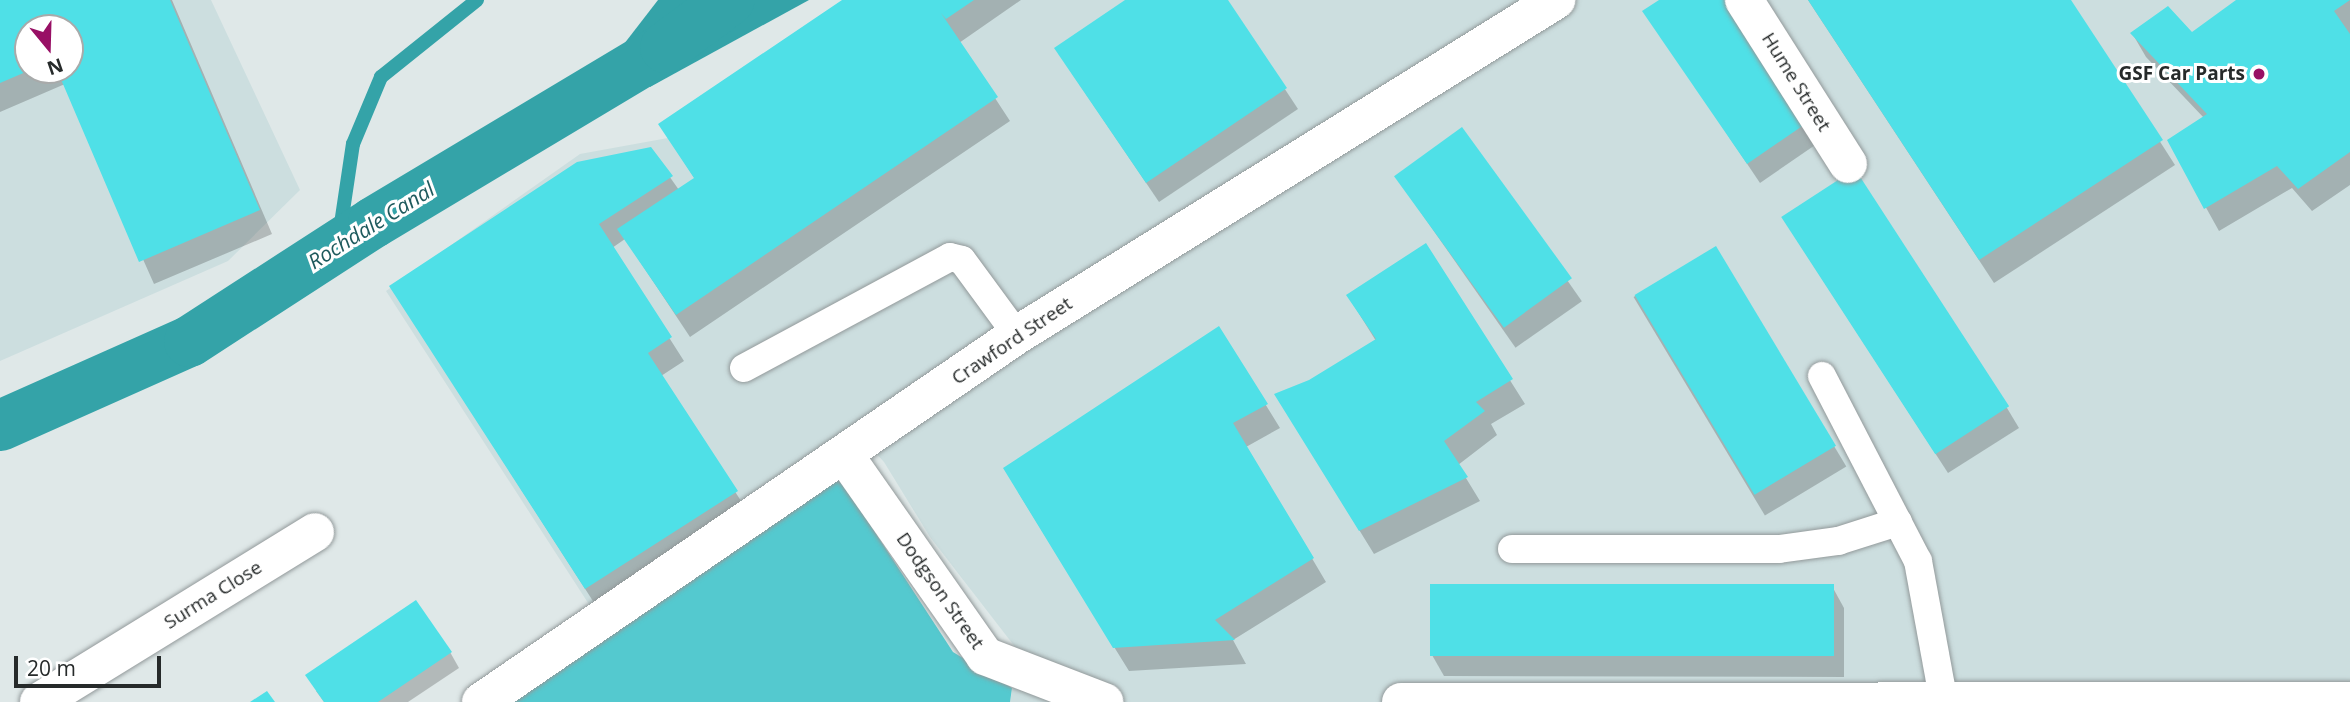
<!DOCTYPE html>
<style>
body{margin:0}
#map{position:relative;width:2350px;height:702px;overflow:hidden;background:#dfe8e8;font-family:"Open Sans",sans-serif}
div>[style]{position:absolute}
.built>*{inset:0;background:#ccdedf}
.green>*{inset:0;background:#54c9cf}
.water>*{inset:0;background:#34a3a8}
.shadow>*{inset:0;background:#0003;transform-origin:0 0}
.stream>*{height:14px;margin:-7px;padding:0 7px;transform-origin:7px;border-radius:7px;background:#34a3a8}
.canal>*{height:51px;margin:-25.5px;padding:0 25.5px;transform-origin:25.5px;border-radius:25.5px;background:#34a3a8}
.building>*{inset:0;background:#4fe0e7;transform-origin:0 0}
.roads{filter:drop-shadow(0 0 2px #92999a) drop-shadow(0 0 2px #92999a)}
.lane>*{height:28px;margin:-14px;padding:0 14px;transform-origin:14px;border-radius:14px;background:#fff}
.street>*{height:38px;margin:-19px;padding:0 19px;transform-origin:19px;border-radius:19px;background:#fff}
.dots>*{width:19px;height:19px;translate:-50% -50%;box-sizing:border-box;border:4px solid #fff;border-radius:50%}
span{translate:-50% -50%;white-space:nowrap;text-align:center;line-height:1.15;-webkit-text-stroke:6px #fff;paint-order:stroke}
.poi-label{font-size:19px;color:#262a2a;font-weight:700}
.right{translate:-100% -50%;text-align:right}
.street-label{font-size:19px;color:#262a2a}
.water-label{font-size:21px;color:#1e5a5d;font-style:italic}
.north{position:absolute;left:14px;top:14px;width:70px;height:70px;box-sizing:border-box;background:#fff;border:2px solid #a8aaaa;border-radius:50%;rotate:161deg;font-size:19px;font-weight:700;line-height:28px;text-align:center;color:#262a2a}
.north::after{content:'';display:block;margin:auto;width:24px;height:32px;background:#981065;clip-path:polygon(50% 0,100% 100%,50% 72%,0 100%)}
.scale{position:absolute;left:14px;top:656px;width:147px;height:32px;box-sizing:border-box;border:4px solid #262a2a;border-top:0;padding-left:9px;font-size:21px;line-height:24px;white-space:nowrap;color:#262a2a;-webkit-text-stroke:5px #fff;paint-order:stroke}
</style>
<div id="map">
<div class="built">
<div style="clip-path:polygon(evenodd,0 0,211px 0,300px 190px,228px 261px,0 361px,0 0,28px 28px,70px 28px,70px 70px,28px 70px,28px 28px)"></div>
<div style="clip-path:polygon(849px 0,2350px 0,2350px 702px,1010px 702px,1019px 652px,930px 537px,884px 462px,861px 437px,592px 609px,386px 291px,580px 154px,668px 138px)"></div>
</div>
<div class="green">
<div style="clip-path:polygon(839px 477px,953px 652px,1012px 688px,1010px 702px,513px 702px)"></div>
</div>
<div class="water">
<div style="clip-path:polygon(658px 0,809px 0,650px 87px,624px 44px)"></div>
</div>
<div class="shadow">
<div style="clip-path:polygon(evenodd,0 0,172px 0,272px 234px,154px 284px,65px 84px,0 112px,0 0,28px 28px,70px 28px,70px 70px,28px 70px,28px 28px)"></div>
<div style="clip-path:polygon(846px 0,1021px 0,959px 43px,1010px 121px,690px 337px,625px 239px,612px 248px,684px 361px,661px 376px,750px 515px,600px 612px,391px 287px,650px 149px,679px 190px,695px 179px,660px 125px)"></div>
<div style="clip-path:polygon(1128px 0,1226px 0,1298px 109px,1159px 202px,1069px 69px)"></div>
<div style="clip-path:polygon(1662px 0,1837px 130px,1760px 183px,1645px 12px)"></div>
<div style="clip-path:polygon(1808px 0,2069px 0,2175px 165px,1994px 283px)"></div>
<div style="clip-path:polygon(2239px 0,2350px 0,2350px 185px,2312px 211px,2292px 188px,2219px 231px,2169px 141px,2204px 118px,2146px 57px,2132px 33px,2192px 34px)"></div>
<div style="left:1462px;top:130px;width:209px;height:81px;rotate:55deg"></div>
<div style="clip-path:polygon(1795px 237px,2007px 408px,2019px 428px,1948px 473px)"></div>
<div style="clip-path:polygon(1425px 246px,1525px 404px,1491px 424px,1497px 435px,1458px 465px,1480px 501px,1374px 554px,1290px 418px,1310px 382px,1376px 341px,1348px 296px)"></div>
<div style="left:1715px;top:248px;width:255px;height:95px;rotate:59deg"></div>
<div style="clip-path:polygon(1218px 328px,1280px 428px,1246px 447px,1326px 582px,1233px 640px,1246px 664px,1129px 671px,1018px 492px)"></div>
<div style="clip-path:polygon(1833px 588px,1844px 608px,1844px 677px,1444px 676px,1432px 655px)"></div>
<div style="clip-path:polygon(450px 652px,459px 668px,408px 702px,324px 702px,316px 691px)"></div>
</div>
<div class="stream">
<div style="left:338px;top:244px;width:101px;rotate:-81.5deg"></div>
<div style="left:353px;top:144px;width:73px;rotate:-67.3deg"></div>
<div style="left:381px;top:77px;width:123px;rotate:-38.7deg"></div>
</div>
<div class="canal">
<div style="left:0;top:425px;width:207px;rotate:-24deg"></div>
<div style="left:189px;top:341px;width:219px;rotate:-32.9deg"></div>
<div style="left:373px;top:222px;width:340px;rotate:-30.9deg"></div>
<div style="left:665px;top:47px;width:79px;rotate:-36.7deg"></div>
</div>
<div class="building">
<div style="clip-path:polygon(0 0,170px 0,260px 210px,139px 262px,57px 70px,70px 70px,70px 28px,28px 28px,28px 71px,0 83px)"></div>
<div style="clip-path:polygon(842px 0,974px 0,946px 19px,941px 13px,998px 97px,676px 315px,617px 229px,694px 178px,658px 124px)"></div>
<div style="clip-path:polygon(1125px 0,1228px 0,1287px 88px,1146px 183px,1054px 48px)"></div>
<div style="clip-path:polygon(1659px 0,1753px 0,1827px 109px,1747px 164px,1642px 11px)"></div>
<div style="clip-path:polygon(1808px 0,2071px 0,2163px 140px,1979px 260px)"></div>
<div style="clip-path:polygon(2236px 0,2350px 0,2334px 11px,2350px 34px,2350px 152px,2298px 189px,2277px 166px,2204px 209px,2167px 140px,2207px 114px,2130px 33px,2168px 6px,2192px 32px)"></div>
<div style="left:1462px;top:127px;width:187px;height:84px;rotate:54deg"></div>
<div style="clip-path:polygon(651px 147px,673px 176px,599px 224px,672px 337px,648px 353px,738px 491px,585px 589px,389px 286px,577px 162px)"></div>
<div style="left:1855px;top:169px;width:283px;height:88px;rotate:57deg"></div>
<div style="clip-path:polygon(1426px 243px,1513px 379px,1476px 402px,1485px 411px,1444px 441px,1468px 477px,1359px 531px,1274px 394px,1309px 380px,1376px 339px,1346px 295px)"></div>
<div style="left:1716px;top:246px;width:233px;height:95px;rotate:59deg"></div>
<div style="clip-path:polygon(1219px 326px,1268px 404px,1233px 423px,1314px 558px,1215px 620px,1235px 640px,1113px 648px,1003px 468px)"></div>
<div style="left:1430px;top:584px;width:404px;height:72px"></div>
<div style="clip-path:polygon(416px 600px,452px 652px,378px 702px,324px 702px,305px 675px)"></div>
<div style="clip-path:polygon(267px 691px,275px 702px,250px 702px)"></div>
</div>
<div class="roads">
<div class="lane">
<div style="left:744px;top:368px;width:234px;rotate:-28.3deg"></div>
<div style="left:950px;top:257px;width:12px;rotate:14deg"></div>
<div style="left:962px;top:260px;width:93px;rotate:53.7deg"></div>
<div style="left:1822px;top:376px;width:208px;rotate:62.6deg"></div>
<div style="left:1918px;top:561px;width:143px;rotate:79.6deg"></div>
<div style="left:1512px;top:549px;width:267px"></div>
<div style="left:1779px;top:549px;width:60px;rotate:-7.7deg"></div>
<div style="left:1838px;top:541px;width:63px;rotate:-17.6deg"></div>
</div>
<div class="street">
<div style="left:1744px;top:0;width:194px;rotate:57.6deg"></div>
<div style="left:845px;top:456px;width:244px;rotate:55deg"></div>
<div style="left:985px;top:656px;width:128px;rotate:21.1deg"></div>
<div style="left:39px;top:702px;width:324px;rotate:-31.6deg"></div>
<div style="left:481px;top:702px;width:650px;rotate:-34.4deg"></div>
<div style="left:1017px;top:335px;width:635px;rotate:-31.86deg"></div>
<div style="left:1401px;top:702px;width:949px;rotate:-0.06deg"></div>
</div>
</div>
<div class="dots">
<div style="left:2259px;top:74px;background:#981065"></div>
</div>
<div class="poi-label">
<span class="right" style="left:2245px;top:74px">GSF Car Parts</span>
</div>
<div class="street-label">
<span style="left:1796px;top:82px;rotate:58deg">Hume Street</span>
<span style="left:1012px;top:341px;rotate:-34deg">Crawford Street</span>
<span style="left:940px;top:591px;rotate:55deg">Dodgson Street</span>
<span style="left:213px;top:595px;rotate:-32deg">Surma Close</span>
</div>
<div class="water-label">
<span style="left:371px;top:225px;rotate:-32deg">Rochdale Canal</span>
</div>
<div class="north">N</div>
<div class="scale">20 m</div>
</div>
